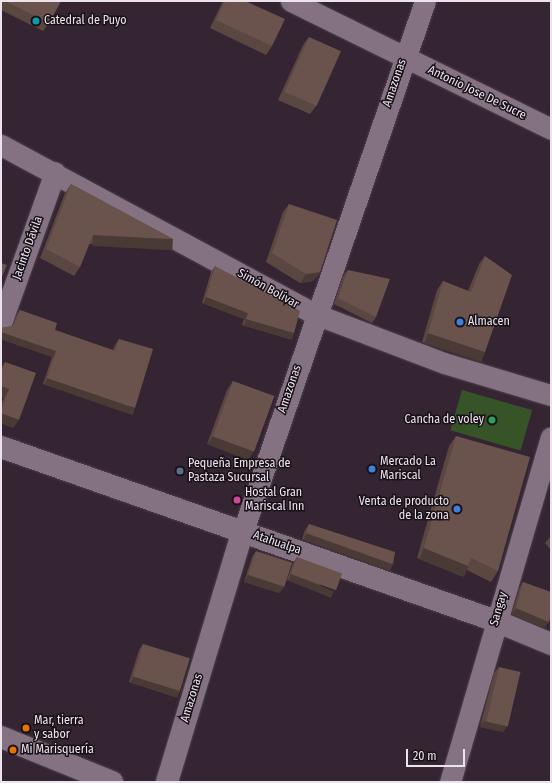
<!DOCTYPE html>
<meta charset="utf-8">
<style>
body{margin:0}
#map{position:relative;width:552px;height:783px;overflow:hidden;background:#352533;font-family:"Fira Sans Condensed",sans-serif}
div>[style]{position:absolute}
.green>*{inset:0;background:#365428;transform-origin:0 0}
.roads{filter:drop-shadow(0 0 1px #4e414d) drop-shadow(0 0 1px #4e414d)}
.minor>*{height:21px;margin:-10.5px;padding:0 10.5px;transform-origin:10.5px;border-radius:10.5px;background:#847282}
.tertiary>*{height:22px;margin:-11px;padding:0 11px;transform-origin:11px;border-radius:11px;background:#847282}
.wall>*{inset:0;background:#5b4742}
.shaded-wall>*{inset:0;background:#4a3a36;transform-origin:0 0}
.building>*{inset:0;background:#6a534d;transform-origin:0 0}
.dots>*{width:11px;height:11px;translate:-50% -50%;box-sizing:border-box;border:2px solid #181117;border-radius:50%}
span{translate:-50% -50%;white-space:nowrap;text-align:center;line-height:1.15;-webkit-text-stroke:3px #181117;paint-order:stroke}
.poi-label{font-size:12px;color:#ede3ec}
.left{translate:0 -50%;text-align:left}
.right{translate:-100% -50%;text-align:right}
.street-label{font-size:12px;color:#ede3ec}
.frame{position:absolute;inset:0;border:2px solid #ede3ec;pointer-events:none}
.scale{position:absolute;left:406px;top:749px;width:59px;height:18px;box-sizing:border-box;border:2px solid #ede3ec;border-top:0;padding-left:5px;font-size:12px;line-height:14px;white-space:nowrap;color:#ede3ec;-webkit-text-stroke:3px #181117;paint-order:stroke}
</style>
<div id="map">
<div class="green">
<div style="left:462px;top:390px;width:73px;height:42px;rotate:16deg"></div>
</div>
<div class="roads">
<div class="minor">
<div style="left:291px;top:1px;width:290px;rotate:26.2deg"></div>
<div style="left:1px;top:145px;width:357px;rotate:28.3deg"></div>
<div style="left:315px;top:314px;width:138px;rotate:20.8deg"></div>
<div style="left:444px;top:363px;width:112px;rotate:16.7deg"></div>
<div style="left:1px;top:323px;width:160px;rotate:-70.3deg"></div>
<div style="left:243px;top:531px;width:560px;rotate:-71.05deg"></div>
<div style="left:450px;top:782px;width:359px;rotate:-73.7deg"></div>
</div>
<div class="tertiary">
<div style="left:1px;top:447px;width:525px;rotate:19.37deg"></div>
<div style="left:496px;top:621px;width:60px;rotate:22.7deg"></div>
<div style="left:1px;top:737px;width:120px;rotate:22.1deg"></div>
<div style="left:167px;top:782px;width:262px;rotate:-73.2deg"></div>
</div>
</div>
<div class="wall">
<div style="clip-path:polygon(1px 1px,61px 1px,49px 23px,43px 31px,1px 10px)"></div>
<div style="clip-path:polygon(223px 1px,245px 1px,272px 46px,266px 55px,210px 28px)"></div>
<div style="clip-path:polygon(309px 37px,316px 106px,310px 114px,278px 100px,303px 45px)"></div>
<div style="clip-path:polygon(71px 184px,173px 239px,167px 248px,89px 244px,80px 267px,74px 276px,40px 258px,65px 193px)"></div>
<div style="clip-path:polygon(289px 204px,320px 272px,313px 281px,300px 283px,266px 262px,283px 212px)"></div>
<div style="clip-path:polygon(485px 256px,485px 352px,479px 361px,422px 342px,437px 290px,443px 281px,468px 291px,479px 264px)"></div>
<div style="clip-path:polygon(215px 266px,294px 333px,289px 339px,242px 325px,244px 319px,202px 303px,211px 272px)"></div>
<div style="clip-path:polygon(348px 270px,376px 317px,372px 323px,334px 304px,343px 276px)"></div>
<div style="clip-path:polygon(20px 310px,55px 330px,113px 350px,115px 345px,119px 339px,130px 414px,43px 384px,52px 357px,1px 339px,1px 328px,12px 326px,16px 316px)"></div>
<div style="clip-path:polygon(5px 362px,13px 428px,1px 423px,1px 404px,4px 398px,1px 397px,1px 368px)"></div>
<div style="clip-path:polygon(233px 381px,248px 460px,207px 444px,227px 390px)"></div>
<div style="clip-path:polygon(456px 436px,498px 571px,491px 582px,465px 569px,461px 576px,417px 558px,449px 446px)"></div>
<div style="clip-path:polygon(309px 524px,393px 564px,389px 570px,302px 539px,305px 530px)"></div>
<div style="clip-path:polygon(551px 536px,551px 550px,545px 543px)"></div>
<div style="clip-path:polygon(256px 551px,284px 587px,279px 593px,244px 582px,252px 557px)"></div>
<div style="clip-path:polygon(297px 557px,330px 597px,287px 580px,293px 563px)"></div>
<div style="clip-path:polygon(523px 582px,549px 622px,544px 628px,512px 614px,519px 589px)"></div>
<div style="clip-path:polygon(143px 644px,180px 691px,175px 697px,129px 682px,139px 650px)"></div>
<div style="clip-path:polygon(499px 667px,507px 726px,503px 732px,480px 727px,494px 673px)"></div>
</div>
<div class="shaded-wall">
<div style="left:93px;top:235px;width:80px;height:11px;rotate:3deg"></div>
<div style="clip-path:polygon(320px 272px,313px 281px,300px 283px,306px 274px)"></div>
<div style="left:206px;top:297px;width:45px;height:7px;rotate:21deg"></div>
<div style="left:246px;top:319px;width:50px;height:7px;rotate:16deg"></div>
<div style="left:1px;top:332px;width:58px;height:7px;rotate:19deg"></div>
<div style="left:428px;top:333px;width:60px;height:11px;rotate:18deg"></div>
<div style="left:47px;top:378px;width:93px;height:7px;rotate:19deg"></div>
<div style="clip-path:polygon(1px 386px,9px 389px,4px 398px,1px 397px)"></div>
<div style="clip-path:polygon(1px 413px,19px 420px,13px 428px,1px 423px)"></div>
<div style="clip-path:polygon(213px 436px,254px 451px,248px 460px,207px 444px)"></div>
<div style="left:306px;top:533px;width:92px;height:7px;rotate:20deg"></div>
<div style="left:424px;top:548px;width:48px;height:12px;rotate:22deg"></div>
<div style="left:291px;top:574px;width:46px;height:7px;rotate:22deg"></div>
<div style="clip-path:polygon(248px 575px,284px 587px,279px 593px,244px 582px)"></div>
<div style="clip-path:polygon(516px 608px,549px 622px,544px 628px,512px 614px)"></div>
<div style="left:133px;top:676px;width:49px;height:7px;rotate:18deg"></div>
<div style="clip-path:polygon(484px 721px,507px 726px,503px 732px,480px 727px)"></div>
</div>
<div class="building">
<div style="clip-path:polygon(5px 1px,61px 1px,49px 23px)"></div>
<div style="clip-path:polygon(225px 1px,245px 1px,285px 19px,272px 46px,216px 20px)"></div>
<div style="left:309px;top:37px;width:35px;height:60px;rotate:24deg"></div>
<div style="clip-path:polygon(71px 184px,173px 239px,93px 235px,80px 267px,46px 249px)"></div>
<div style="clip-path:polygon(289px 204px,337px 220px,320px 272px,306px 274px,272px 253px)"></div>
<div style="clip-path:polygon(485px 256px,512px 275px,485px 352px,428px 333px,443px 281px,471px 292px)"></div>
<div style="clip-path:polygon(1px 263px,7px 265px,1px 279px)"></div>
<div style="clip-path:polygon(215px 266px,300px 311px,294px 333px,246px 319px,248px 313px,206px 297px)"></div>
<div style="clip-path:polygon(348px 270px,390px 279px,376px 317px,338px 298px)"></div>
<div style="clip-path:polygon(20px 310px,57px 323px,55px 330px,115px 351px,119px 339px,153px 349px,135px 408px,47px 378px,56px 351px,1px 332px,1px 328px,13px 326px)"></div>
<div style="clip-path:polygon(5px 362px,36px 373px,19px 420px,1px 413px,1px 411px,9px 389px,1px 386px,1px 373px)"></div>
<div style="left:233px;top:381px;width:44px;height:59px;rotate:20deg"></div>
<div style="clip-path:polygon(456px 436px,530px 457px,498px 571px,471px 558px,468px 566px,424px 548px)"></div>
<div style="clip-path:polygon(309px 524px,395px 552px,393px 564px,306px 533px)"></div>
<div style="left:256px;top:551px;width:38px;height:25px;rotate:18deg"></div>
<div style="left:297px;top:557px;width:48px;height:18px;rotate:20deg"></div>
<div style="clip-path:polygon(523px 582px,551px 592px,551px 615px,549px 622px,516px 608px)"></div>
<div style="left:143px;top:644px;width:49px;height:34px;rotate:17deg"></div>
<div style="left:499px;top:667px;width:22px;height:56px;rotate:13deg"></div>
</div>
<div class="dots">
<div style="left:36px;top:21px;background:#0f9aa8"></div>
<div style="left:460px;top:322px;background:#3f7fe0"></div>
<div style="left:492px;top:420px;background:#2e9e5b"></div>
<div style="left:372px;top:469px;background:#3f7fe0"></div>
<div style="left:180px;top:471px;background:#5c6f8a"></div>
<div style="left:237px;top:500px;background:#d1479c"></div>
<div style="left:457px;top:509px;background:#3f7fe0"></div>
<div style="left:26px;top:728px;background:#e8710a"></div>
<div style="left:13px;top:750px;background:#e8710a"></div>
</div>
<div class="poi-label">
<span class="left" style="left:44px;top:21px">Catedral de Puyo</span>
<span class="left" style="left:468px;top:322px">Almacen</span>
<span class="right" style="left:484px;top:420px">Cancha de voley</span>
<span class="left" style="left:380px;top:469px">Mercado La<br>Mariscal</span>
<span class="left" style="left:188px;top:471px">Pequeña Empresa de<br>Pastaza Sucursal</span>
<span class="left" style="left:245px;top:500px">Hostal Gran<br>Mariscal Inn</span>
<span class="right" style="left:449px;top:509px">Venta de producto<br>de la zona</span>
<span class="left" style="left:34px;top:728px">Mar, tierra<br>y sabor</span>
<span class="left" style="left:21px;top:750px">Mi Marisquería</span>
</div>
<div class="street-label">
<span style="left:395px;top:83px;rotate:-71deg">Amazonas</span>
<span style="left:477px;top:93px;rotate:26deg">Antonio Jose De Sucre</span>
<span style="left:28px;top:248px;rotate:-70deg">Jacinto Dávila</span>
<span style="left:268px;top:289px;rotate:29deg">Simón Bolívar</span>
<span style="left:290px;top:389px;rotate:-71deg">Amazonas</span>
<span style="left:277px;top:543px;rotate:19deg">Atahualpa</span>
<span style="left:499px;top:609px;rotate:-74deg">Sangay</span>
<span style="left:192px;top:698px;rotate:-73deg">Amazonas</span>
</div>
<div class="frame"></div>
<div class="scale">20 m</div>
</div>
